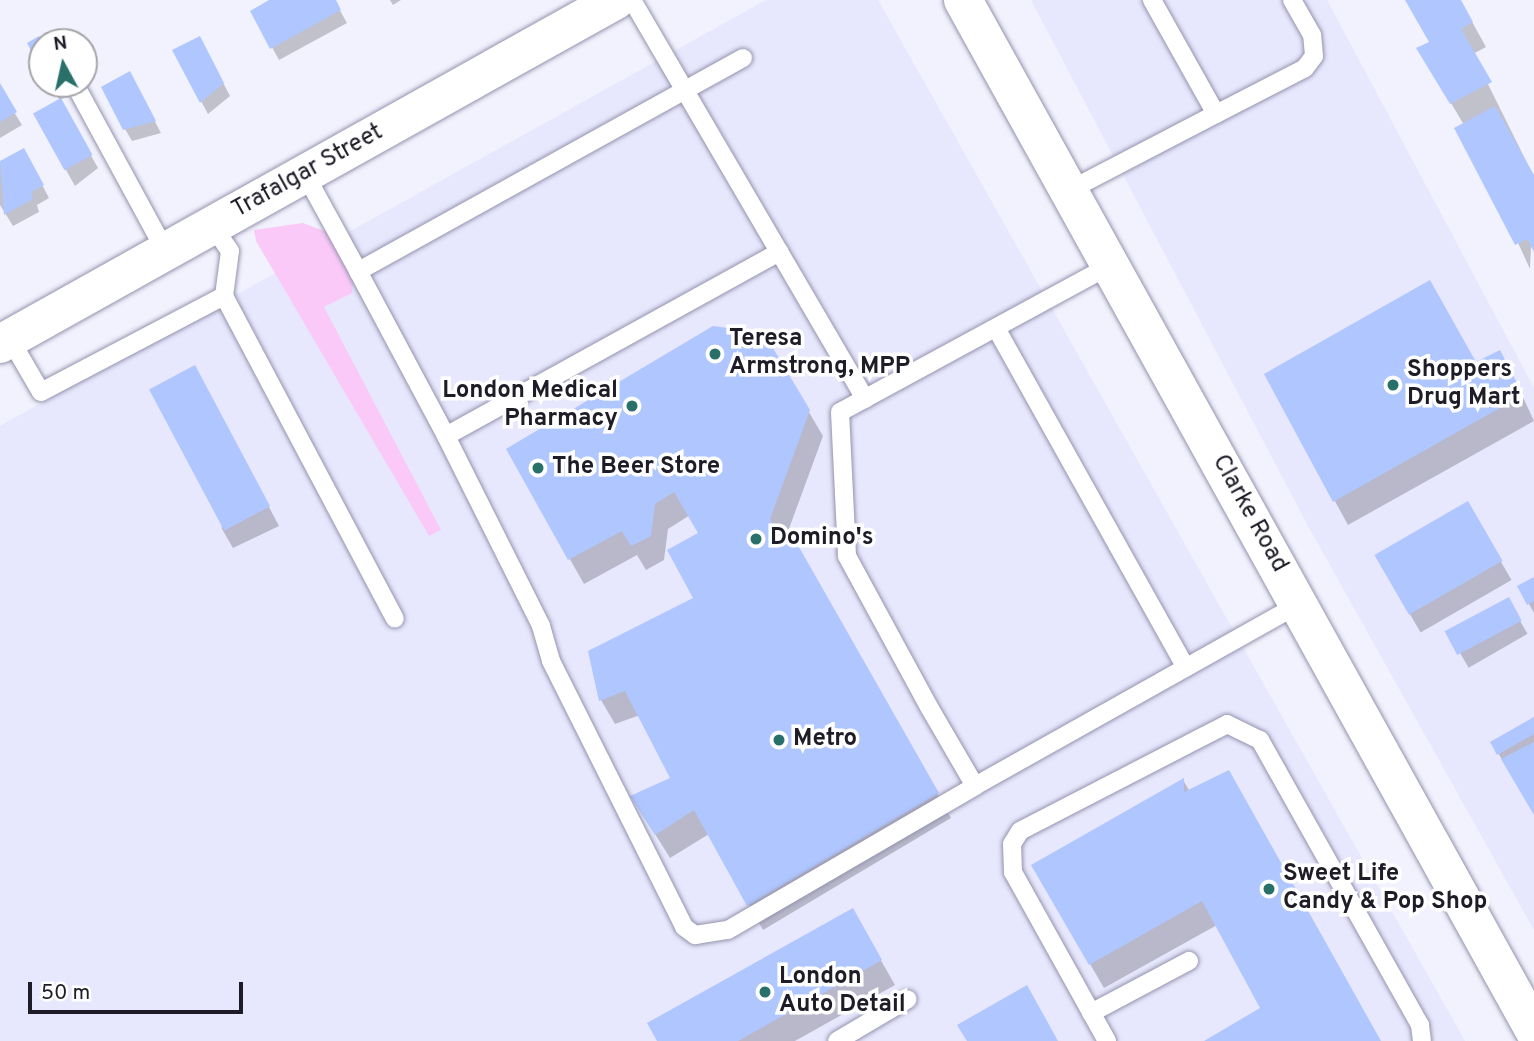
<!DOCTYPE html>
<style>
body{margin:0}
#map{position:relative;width:1534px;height:1041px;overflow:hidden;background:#f2f2fe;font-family:Overpass,sans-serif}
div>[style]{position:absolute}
.built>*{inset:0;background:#e7e7fd}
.green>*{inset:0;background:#fac9f8}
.shadow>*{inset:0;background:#0003;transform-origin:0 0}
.building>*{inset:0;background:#afc6ff;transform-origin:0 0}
.roads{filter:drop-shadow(0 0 2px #9493ad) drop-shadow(0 0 2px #9493ad)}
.lane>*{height:18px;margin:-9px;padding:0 9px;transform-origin:9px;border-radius:9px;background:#fff}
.secondary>*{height:38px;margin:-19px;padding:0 19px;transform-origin:19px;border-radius:19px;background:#fff}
.dots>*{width:19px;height:19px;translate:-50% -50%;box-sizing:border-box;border:4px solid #fff;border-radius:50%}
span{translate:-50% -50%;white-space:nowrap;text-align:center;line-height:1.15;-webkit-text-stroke:7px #fff;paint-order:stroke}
.street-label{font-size:24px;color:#1d1c27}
.poi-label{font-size:24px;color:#1d1c27;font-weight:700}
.left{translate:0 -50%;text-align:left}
.right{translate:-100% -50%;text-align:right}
.north{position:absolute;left:28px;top:28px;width:70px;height:70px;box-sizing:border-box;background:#fff;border:2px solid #a5a4a9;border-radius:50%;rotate:352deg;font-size:19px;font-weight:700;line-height:28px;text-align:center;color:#1d1c27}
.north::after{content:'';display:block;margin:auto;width:24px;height:32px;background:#287069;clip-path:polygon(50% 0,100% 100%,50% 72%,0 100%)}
.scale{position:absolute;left:28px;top:982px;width:215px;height:32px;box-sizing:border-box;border:4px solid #1d1c27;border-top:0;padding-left:9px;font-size:21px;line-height:24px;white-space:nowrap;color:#1d1c27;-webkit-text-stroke:5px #fff;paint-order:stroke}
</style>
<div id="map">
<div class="built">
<div style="clip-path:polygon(766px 0,878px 0,1465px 1041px,0 1041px,0 426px)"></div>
<div style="clip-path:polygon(1031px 0,1327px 0,1534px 388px,1534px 930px,1307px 524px)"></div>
</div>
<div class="green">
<div style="clip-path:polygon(303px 223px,327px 232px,354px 276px,352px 293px,324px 307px,441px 530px,429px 536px,256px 241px,254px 230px)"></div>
</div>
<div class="shadow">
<div style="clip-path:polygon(273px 0,334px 0,347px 23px,279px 60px,252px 11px)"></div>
<div style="clip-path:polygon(390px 0,401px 0,393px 5px)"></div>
<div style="clip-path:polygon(1407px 0,1460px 0,1486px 47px,1473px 54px,1534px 177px,1530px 269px,1464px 125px,1419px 49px,1432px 43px)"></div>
<div style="clip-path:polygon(206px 50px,230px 96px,208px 114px,174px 51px)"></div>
<div style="clip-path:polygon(84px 82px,86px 86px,60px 100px,98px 168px,75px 186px,35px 115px,60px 101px,50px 84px)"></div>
<div style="clip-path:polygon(136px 86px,161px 133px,132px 141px,125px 129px)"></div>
<div style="clip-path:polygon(0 89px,22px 125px,0 138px)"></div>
<div style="clip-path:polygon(24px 150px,49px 198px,37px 205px,39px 212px,13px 226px,0 205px,0 163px)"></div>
<div style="clip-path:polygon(763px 334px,823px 436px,783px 545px,794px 542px,951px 818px,763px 930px,709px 834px,670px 858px,632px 797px,673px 779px,640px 715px,615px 724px,601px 700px,696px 599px,700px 533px,690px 515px,668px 529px,664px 560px,646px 570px,637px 555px,584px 584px,508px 450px)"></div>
<div style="clip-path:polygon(1476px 365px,1513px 376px,1534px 421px,1348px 525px,1266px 375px)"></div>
<div style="clip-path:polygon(205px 386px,279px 526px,233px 548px,222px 529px)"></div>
<div style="left:1467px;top:503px;width:89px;height:105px;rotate:60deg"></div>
<div style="clip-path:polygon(1534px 579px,1534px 613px,1519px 586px)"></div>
<div style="left:1508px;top:600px;width:39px;height:68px;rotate:60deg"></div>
<div style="clip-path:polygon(1534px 719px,1534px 812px,1492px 743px)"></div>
<div style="clip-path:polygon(1183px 780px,1190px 792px,1379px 1041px,1208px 1041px,1262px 1009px,1217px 925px,1104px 988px,1033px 866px)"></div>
<div style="clip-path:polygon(852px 910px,895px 985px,795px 1041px,659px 1041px)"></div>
</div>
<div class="building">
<div style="clip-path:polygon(269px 0,336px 0,341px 10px,270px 49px,250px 11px)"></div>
<div style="clip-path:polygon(1405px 0,1461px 0,1473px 22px,1461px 29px,1492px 82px,1450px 104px,1416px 48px,1429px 42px)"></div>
<div style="clip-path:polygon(39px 36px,42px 41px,42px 72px,27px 43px)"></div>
<div style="clip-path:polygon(200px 36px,224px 83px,200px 103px,172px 50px)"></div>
<div style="clip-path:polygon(130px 71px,156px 121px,123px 130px,101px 87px)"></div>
<div style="clip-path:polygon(0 83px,17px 112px,0 122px)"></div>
<div style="left:61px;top:98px;width:65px;height:32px;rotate:61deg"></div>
<div style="clip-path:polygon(1495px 106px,1534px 175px,1534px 252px,1527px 239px,1515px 245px,1454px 128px)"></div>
<div style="clip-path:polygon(24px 148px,44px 185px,31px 192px,33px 199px,4px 215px,0 161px)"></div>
<div style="clip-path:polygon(1430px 280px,1476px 362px,1500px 350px,1523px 395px,1333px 502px,1264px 374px)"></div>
<div style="clip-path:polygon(713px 326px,764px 333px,810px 410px,770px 519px,784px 546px,795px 540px,939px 793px,747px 906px,694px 810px,655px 835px,630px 796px,670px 778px,625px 691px,599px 701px,588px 651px,693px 598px,667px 550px,698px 533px,674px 492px,655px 504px,651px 536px,631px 546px,622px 531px,568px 560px,506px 449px)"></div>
<div style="left:195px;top:365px;width:160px;height:52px;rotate:62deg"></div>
<div style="left:1468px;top:501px;width:69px;height:108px;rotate:60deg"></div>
<div style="clip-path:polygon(1534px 577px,1534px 601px,1527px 605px,1517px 586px)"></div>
<div style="left:1509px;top:597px;width:27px;height:73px;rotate:62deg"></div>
<div style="clip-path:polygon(1534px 717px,1534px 734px,1497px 755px,1490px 742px)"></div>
<div style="clip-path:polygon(1534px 742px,1534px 815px,1501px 759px)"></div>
<div style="clip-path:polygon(1229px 770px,1381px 1041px,1204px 1041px,1260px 1008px,1202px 901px,1089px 965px,1031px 865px,1184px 778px,1184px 792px)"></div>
<div style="clip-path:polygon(853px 908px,882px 960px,738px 1041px,657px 1041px,647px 1023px)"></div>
<div style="clip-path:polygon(1027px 985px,1058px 1041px,967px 1041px,957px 1025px)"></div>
</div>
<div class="roads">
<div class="lane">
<div style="left:632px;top:0;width:462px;rotate:59.7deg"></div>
<div style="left:743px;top:58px;width:440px;rotate:151deg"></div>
<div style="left:358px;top:271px;width:187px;rotate:61.9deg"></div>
<div style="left:446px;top:436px;width:381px;rotate:-28.9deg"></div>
<div style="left:78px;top:90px;width:184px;rotate:61.5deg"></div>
<div style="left:1216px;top:114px;width:100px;rotate:-27.3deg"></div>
<div style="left:1305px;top:68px;width:15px;rotate:-53deg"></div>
<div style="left:1314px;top:56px;width:21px;rotate:-95deg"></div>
<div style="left:1312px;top:35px;width:40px;rotate:-119.7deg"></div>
<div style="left:305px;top:174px;width:111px;rotate:61.3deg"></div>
<div style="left:1070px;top:190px;width:165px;rotate:-27.5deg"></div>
<div style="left:1216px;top:114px;width:131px;rotate:-119.3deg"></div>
<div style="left:1111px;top:265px;width:308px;rotate:151.5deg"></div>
<div style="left:840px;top:412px;width:144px;rotate:87.2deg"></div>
<div style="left:847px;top:556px;width:172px;rotate:61.5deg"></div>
<div style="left:929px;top:707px;width:91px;rotate:59.8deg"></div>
<div style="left:975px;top:786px;width:372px;rotate:-29.3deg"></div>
<div style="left:224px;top:296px;width:365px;rotate:62.1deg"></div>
<div style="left:996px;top:328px;width:387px;rotate:60.8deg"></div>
<div style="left:10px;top:339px;width:61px;rotate:59.7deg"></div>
<div style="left:41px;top:392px;width:207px;rotate:-27.7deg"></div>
<div style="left:224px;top:296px;width:45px;rotate:-82.4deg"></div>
<div style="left:230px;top:251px;width:32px;rotate:-125deg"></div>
<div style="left:446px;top:436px;width:212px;rotate:63.4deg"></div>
<div style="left:541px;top:626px;width:36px;rotate:74deg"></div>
<div style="left:551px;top:661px;width:297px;rotate:63.4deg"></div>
<div style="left:684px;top:927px;width:14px;rotate:36deg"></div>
<div style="left:695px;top:935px;width:33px;rotate:-9deg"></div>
<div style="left:728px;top:930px;width:286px;rotate:-30.2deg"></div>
<div style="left:1091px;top:1013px;width:111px;rotate:-28deg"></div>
<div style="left:837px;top:1041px;width:82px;rotate:-30.6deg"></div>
<div style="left:1107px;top:1041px;width:193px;rotate:-119.1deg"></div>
<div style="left:1013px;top:872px;width:28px;rotate:-92deg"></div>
<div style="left:1012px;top:844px;width:15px;rotate:-58deg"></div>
<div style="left:1020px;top:831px;width:233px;rotate:-27.3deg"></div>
<div style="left:1227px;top:724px;width:37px;rotate:26deg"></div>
<div style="left:1260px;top:740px;width:327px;rotate:60.7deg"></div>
<div style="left:1420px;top:1025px;width:16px;rotate:83deg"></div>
</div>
<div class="secondary">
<div style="left:963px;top:0;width:1178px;rotate:61deg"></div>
<div style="left:0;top:344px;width:706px;rotate:-29.18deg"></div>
</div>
</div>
<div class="dots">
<div style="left:715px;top:354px;background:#287069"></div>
<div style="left:1393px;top:385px;background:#287069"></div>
<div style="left:632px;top:406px;background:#287069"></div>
<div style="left:538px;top:468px;background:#287069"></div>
<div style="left:756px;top:539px;background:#287069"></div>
<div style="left:779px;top:740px;background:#287069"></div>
<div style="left:1269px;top:889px;background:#287069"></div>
<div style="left:765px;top:992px;background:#287069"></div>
</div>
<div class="street-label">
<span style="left:308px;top:172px;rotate:-29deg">Trafalgar Street</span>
<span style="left:1249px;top:514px;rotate:61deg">Clarke Road</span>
</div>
<div class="poi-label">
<span class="left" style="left:729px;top:354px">Teresa<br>Armstrong, MPP</span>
<span class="left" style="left:1407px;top:385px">Shoppers<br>Drug Mart</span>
<span class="right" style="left:618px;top:406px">London Medical<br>Pharmacy</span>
<span class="left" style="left:552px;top:468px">The Beer Store</span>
<span class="left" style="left:770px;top:539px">Domino's</span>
<span class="left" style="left:793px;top:740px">Metro</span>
<span class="left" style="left:1283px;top:889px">Sweet Life<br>Candy &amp; Pop Shop</span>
<span class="left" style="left:779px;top:992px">London<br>Auto Detail</span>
</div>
<div class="north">N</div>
<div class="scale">50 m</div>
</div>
